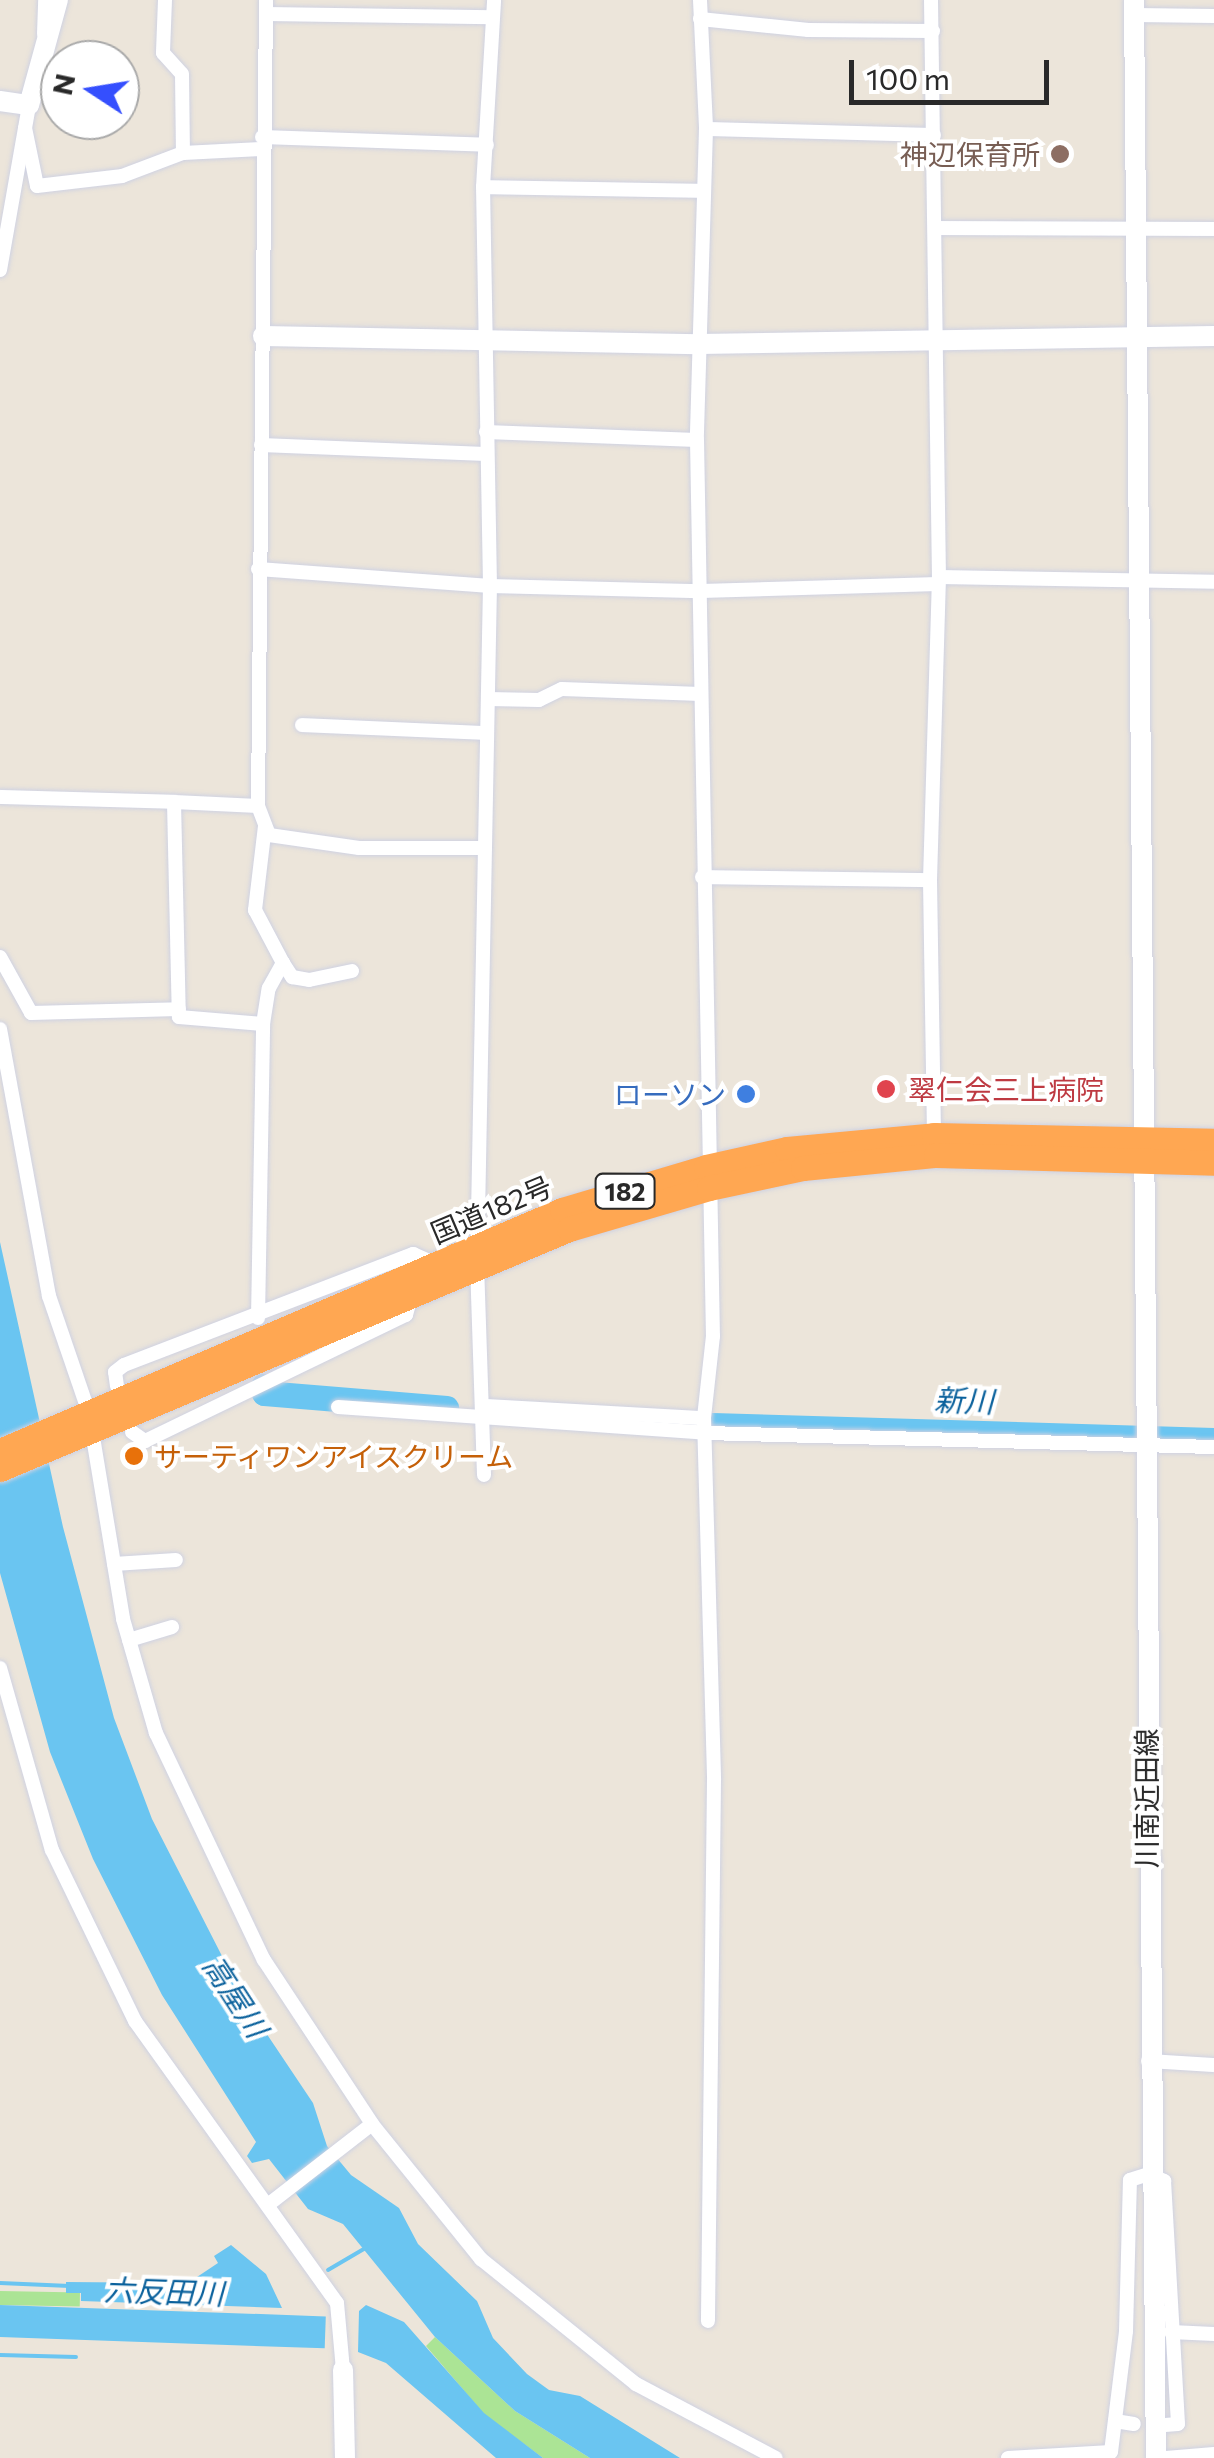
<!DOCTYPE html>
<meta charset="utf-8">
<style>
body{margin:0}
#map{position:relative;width:1214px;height:2458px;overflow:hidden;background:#ece5da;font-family:Commissioner,"Noto Sans JP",sans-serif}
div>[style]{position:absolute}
.green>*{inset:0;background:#abe495;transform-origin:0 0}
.water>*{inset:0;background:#6ac5f1;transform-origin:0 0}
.stream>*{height:4px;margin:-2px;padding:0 2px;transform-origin:2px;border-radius:2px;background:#6ac5f1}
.river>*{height:25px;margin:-12.5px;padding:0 12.5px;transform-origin:12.5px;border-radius:12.5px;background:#6ac5f1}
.roads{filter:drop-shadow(0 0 2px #cfd2e2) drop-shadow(0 0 2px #cfd2e2)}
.street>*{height:14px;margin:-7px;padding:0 7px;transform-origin:7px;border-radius:7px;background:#fff}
.secondary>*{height:20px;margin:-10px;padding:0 10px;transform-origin:10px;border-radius:10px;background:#fff}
.highway>*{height:25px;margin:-12.5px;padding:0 12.5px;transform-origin:12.5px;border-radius:12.5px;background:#ffa752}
.dots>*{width:28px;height:28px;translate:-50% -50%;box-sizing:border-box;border:5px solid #fff;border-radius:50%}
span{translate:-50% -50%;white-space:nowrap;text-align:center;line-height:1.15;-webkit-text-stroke:8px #fff;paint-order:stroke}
.shield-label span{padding:2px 8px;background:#fff;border:2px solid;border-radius:8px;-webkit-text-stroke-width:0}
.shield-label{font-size:25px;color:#292929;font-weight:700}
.education-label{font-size:28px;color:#785e54}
.right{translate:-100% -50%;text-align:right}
.health-label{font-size:28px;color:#be3a42}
.left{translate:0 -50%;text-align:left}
.shop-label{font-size:28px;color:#366cbe}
.street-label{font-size:28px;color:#292929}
.food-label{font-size:28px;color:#c56008}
.water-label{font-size:30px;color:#0a619c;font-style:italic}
.north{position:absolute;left:40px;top:40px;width:100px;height:100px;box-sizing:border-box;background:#fff;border:2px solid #a9a9a9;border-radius:50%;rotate:282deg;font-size:28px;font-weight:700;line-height:40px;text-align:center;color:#292929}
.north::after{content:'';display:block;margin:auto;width:35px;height:45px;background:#354ffe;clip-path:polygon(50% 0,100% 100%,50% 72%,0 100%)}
.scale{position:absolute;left:849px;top:60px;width:200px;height:45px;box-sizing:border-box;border:5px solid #292929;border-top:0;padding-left:12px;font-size:30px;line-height:35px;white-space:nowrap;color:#292929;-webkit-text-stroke:8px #fff;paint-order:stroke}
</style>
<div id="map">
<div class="green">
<div style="left:0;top:2291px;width:80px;height:14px;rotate:1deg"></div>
<div style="clip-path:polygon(435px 2337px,515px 2411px,590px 2458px,543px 2458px,484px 2414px,426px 2346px)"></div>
</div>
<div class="water">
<div style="clip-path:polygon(0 1242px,63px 1527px,114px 1718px,152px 1819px,246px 2003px,313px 2103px,327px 2146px,351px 2175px,399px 2208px,418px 2244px,477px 2301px,493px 2338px,527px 2374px,549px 2390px,580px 2396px,680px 2458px,590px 2458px,515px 2411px,435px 2337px,343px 2224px,308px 2209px,269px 2159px,252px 2163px,247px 2156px,256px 2142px,162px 1995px,93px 1859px,50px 1752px,0 1573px)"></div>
<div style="clip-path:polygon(231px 2245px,266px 2274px,282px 2308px,81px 2301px,81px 2293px,66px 2293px,66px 2282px,188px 2283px,218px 2263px,214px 2256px)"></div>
<div style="left:0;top:2305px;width:326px;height:32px;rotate:2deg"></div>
<div style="clip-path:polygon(366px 2305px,404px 2322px,484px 2413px,543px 2458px,496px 2458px,386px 2363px,358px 2352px,359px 2311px)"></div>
</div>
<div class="stream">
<div style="left:328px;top:2270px;width:45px;rotate:-30.5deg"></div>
<div style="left:0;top:2283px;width:70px;rotate:2.5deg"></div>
<div style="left:0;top:2355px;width:76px;rotate:1.5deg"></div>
</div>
<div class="river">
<div style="left:263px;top:1386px;width:7px;rotate:82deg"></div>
<div style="left:264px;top:1393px;width:183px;rotate:4.7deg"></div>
<div style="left:712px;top:1425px;width:502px;rotate:1.71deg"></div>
</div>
<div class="roads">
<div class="street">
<div style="left:165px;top:0;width:53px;rotate:92.2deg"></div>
<div style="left:163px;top:53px;width:28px;rotate:48deg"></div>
<div style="left:182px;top:74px;width:79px;rotate:89.3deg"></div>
<div style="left:266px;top:0;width:806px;rotate:90.57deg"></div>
<div style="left:258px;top:806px;width:84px;rotate:-177.3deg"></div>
<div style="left:174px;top:802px;width:215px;rotate:88.7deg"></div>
<div style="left:179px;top:1017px;width:84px;rotate:4.8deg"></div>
<div style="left:263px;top:1024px;width:36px;rotate:-81deg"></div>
<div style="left:269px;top:988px;width:29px;rotate:-61deg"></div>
<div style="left:700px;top:0;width:129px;rotate:87.3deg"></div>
<div style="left:706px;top:129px;width:311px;rotate:91.7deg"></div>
<div style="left:697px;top:440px;width:896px;rotate:88.98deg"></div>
<div style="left:713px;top:1336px;width:82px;rotate:96.3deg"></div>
<div style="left:704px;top:1418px;width:362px;rotate:88.4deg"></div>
<div style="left:714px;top:1780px;width:541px;rotate:90.64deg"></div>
<div style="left:931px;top:0;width:577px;rotate:89.21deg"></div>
<div style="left:939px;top:577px;width:303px;rotate:91.7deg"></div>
<div style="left:930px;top:880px;width:255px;rotate:89.1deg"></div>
<div style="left:266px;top:14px;width:227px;rotate:0.8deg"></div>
<div style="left:1135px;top:15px;width:79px;rotate:0.7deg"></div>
<div style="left:700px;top:19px;width:109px;rotate:5.8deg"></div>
<div style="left:808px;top:30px;width:125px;rotate:0.5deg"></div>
<div style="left:44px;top:34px;width:34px;rotate:-88deg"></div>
<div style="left:25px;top:128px;width:59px;rotate:78.3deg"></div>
<div style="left:37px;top:186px;width:86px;rotate:-6.7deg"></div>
<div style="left:122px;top:176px;width:65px;rotate:-20.7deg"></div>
<div style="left:183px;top:153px;width:78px;rotate:-2.9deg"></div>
<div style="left:706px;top:129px;width:228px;rotate:1.5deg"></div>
<div style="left:262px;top:137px;width:225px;rotate:2deg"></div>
<div style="left:483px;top:187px;width:221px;rotate:1deg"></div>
<div style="left:935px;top:228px;width:279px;rotate:0.2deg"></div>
<div style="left:0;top:270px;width:168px;rotate:-80deg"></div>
<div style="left:486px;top:432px;width:211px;rotate:2.2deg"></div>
<div style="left:261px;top:445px;width:225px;rotate:2.3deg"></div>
<div style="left:258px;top:569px;width:233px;rotate:4.2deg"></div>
<div style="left:490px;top:586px;width:211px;rotate:1.4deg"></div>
<div style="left:701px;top:591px;width:237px;rotate:-1.7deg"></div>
<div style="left:939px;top:577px;width:275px;rotate:1deg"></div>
<div style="left:488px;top:699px;width:51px;rotate:1.1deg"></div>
<div style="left:539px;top:700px;width:25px;rotate:-26deg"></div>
<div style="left:562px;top:689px;width:139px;rotate:2.1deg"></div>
<div style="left:302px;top:725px;width:185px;rotate:2.5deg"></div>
<div style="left:0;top:797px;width:174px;rotate:1.6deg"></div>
<div style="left:258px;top:806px;width:31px;rotate:69deg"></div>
<div style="left:269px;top:835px;width:91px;rotate:8.2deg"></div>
<div style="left:359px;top:848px;width:126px"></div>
<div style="left:265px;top:826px;width:85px;rotate:96.8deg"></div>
<div style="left:255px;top:910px;width:60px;rotate:62.2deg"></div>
<div style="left:283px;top:963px;width:17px;rotate:57deg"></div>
<div style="left:292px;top:977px;width:17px;rotate:10deg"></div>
<div style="left:309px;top:980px;width:44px;rotate:-11.8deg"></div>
<div style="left:702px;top:877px;width:228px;rotate:0.8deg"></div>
<div style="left:0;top:957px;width:64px;rotate:61deg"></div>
<div style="left:31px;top:1013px;width:148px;rotate:-1.5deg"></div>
<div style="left:0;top:1029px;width:271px;rotate:79.6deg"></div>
<div style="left:49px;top:1296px;width:124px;rotate:71.1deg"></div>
<div style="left:89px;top:1413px;width:209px;rotate:80.6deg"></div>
<div style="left:123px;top:1619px;width:119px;rotate:73.9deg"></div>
<div style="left:156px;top:1733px;width:251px;rotate:64.6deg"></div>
<div style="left:264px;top:1960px;width:196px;rotate:56.6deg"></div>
<div style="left:372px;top:2124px;width:174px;rotate:51.1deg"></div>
<div style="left:481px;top:2259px;width:199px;rotate:38.9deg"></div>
<div style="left:636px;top:2384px;width:158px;rotate:27.9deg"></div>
<div style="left:258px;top:1318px;width:294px;rotate:-89deg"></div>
<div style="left:117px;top:1386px;width:14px;rotate:-98deg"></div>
<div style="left:115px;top:1372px;width:11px;rotate:-38deg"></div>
<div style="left:124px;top:1365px;width:310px;rotate:-21deg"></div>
<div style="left:413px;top:1254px;width:24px;rotate:24deg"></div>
<div style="left:486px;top:1406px;width:218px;rotate:3.2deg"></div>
<div style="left:338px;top:1407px;width:369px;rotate:4deg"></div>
<div style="left:706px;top:1433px;width:508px;rotate:1.58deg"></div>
<div style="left:132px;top:1432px;width:16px;rotate:35deg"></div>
<div style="left:145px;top:1441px;width:290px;rotate:-25.8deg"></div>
<div style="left:406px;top:1315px;width:16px;rotate:-75deg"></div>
<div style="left:484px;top:1475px;width:207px;rotate:-91.9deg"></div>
<div style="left:477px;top:1268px;width:682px;rotate:-88.91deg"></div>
<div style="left:490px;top:586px;width:399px;rotate:-91deg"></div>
<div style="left:483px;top:187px;width:187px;rotate:-86.6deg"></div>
<div style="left:114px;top:1564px;width:62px;rotate:-3.7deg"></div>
<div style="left:129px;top:1640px;width:45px;rotate:-16.8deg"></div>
<div style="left:0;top:1668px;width:189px;rotate:74.1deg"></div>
<div style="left:52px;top:1850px;width:190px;rotate:64.1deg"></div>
<div style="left:135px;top:2021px;width:347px;rotate:54.4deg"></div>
<div style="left:337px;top:2303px;width:67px;rotate:84.9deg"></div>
<div style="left:1148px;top:2061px;width:66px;rotate:3.5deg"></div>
<div style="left:269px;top:2204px;width:130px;rotate:-37.8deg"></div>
<div style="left:1171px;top:2332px;width:43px;rotate:2.7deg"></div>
<div style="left:1115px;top:2421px;width:19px;rotate:9deg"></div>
<div style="left:1008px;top:2458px;width:103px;rotate:-3.3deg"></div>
<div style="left:1111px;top:2452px;width:122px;rotate:-82.9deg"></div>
<div style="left:1126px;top:2331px;width:151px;rotate:-88.5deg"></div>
<div style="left:1130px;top:2180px;width:20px;rotate:-18deg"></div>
<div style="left:1149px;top:2174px;width:17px;rotate:25deg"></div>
<div style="left:1164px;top:2181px;width:243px;rotate:86.7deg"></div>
<div style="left:1178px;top:2424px;width:13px;rotate:176deg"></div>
<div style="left:1166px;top:2458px;width:48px;rotate:-4.8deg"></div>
</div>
<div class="secondary">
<div style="left:1134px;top:0;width:2458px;rotate:89.49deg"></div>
<div style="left:0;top:101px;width:29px;rotate:8deg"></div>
<div style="left:29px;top:105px;width:109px;rotate:-74.6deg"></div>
<div style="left:263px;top:336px;width:436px;rotate:1.1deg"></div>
<div style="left:699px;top:344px;width:515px;rotate:-0.89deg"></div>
<div style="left:343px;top:2370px;width:88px;rotate:88.7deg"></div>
</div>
<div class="highway">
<div style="left:0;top:1451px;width:611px;rotate:-23.21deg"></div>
<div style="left:562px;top:1210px;width:150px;rotate:-16.6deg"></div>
<div style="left:706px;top:1167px;width:83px;rotate:-12.5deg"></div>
<div style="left:787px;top:1149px;width:148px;rotate:-5.4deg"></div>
<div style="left:934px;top:1135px;width:280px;rotate:1.2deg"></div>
<div style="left:0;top:1469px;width:618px;rotate:-22.87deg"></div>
<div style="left:569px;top:1229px;width:146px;rotate:-16.3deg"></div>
<div style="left:709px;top:1188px;width:96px;rotate:-12deg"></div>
<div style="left:803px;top:1168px;width:134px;rotate:-5.6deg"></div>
<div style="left:936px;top:1155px;width:278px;rotate:1.6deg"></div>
</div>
</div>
<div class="dots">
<div style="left:1060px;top:154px;background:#8d6e63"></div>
<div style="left:886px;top:1089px;background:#e0444e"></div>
<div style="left:746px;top:1094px;background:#3f7fe0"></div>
<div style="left:134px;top:1456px;background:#e8710a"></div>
</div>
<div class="shield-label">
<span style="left:625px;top:1191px">182</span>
</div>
<div class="education-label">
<span class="right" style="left:1040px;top:154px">神辺保育所</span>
</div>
<div class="health-label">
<span class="left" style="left:908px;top:1089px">翠仁会三上病院</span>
</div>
<div class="shop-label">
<span class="right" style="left:726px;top:1094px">ローソン</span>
</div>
<div class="street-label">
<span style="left:491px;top:1209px;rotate:-23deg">国道182号</span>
<span style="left:1146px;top:1798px;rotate:-90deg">川南近田線</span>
</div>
<div class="food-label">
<span class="left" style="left:154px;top:1456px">サーティワンアイスクリーム</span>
</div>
<div class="water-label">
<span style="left:964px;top:1400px;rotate:2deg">新川</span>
<span style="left:236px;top:1996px;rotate:57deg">高屋川</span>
<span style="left:164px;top:2291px;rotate:2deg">六反田川</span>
</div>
<div class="north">N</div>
<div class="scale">100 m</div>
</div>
